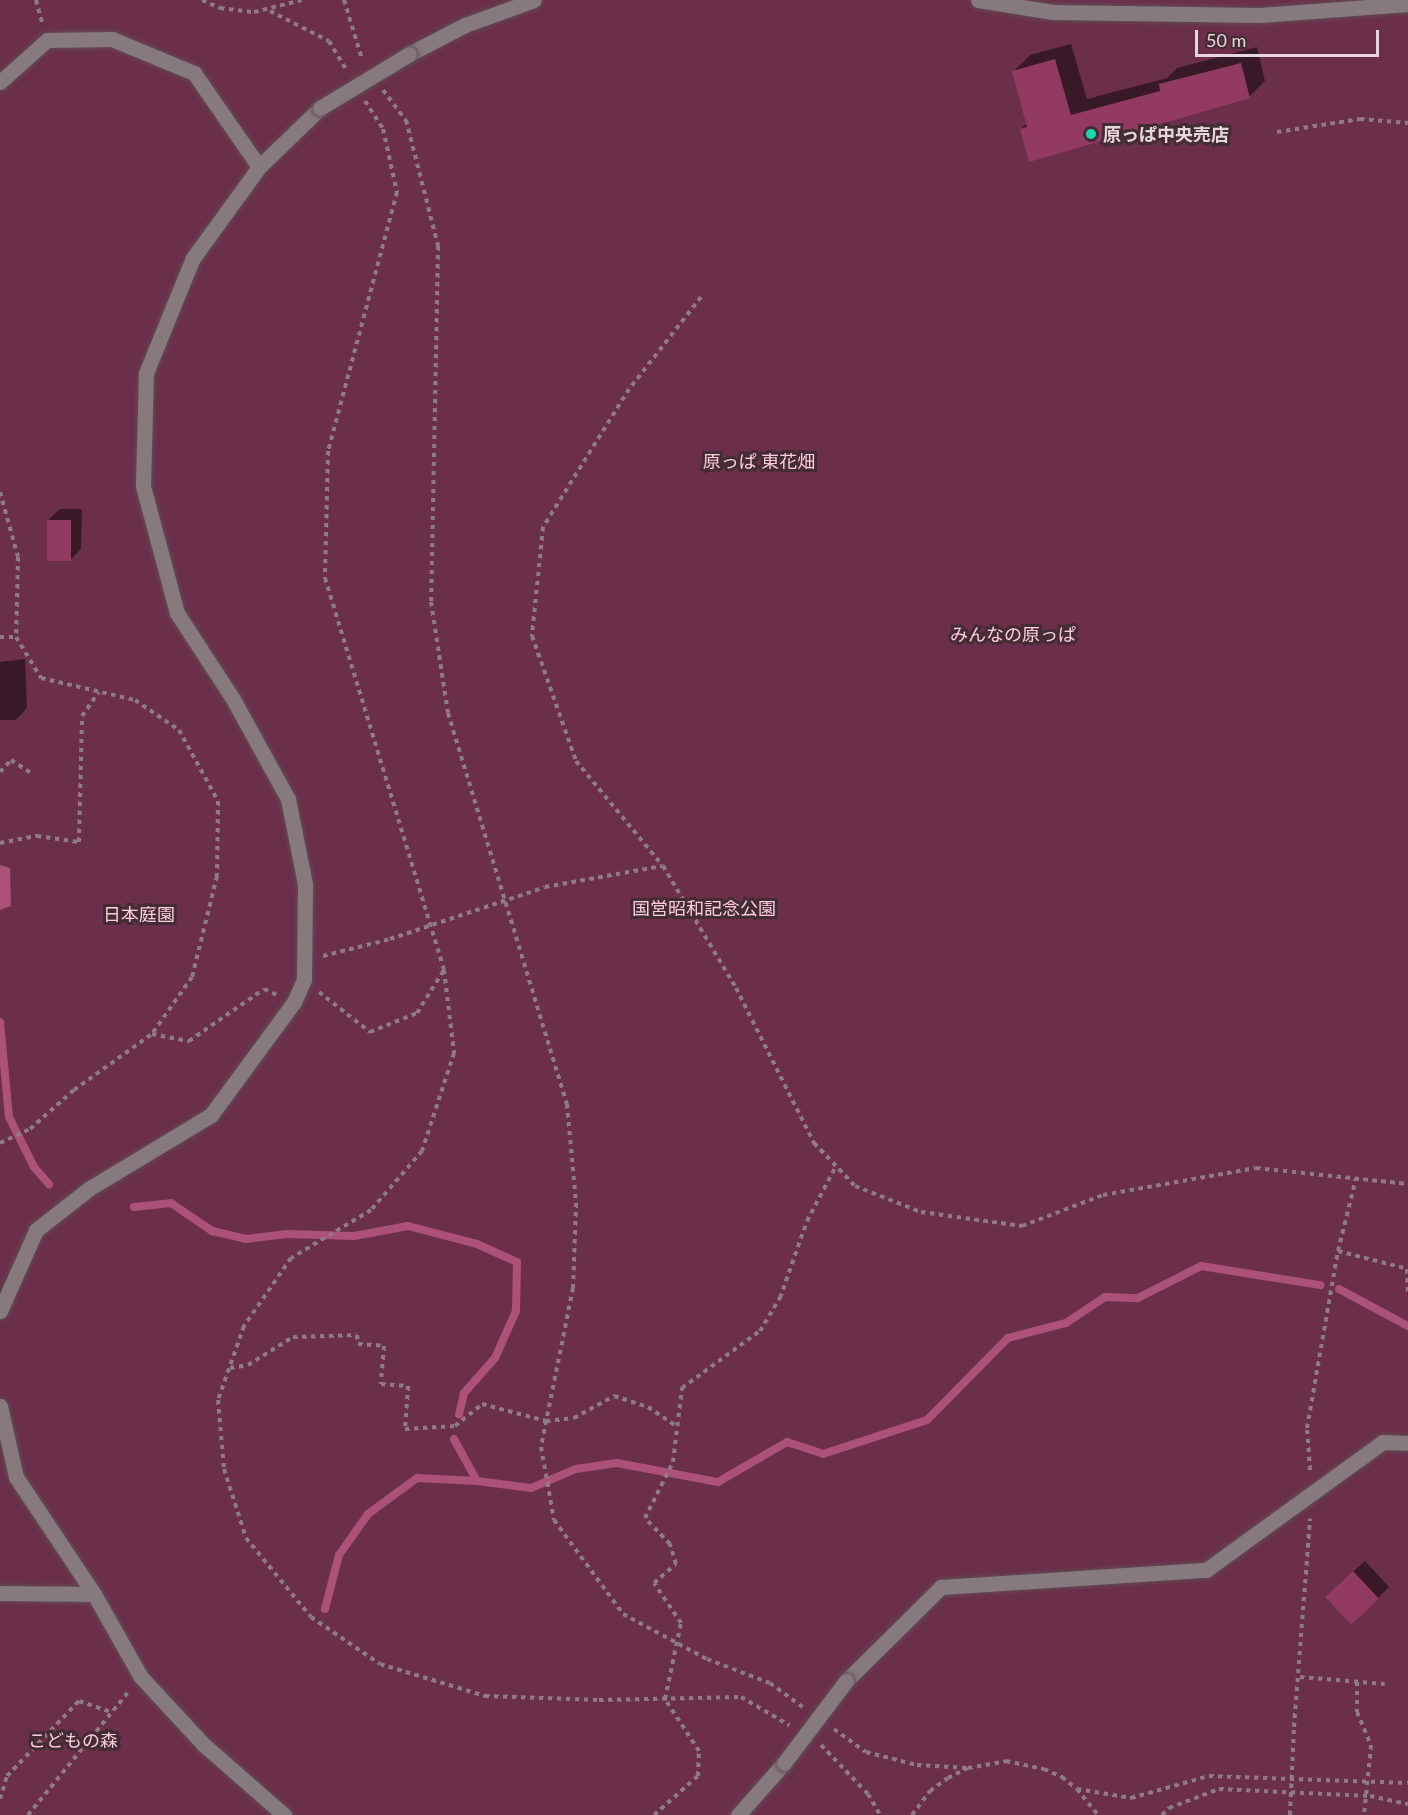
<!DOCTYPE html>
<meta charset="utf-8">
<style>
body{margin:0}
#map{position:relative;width:1408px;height:1815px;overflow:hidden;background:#442c35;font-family:Lato,"Noto Sans JP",sans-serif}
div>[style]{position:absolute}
.green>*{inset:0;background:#6c2f4a;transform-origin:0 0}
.water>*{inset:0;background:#ac5179}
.shadow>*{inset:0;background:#0007}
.stream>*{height:8px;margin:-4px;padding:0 4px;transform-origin:4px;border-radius:4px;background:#ac5179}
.building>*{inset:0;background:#923a62;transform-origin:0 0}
.path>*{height:4px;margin-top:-2px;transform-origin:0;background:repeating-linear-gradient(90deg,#8f7b82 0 4.5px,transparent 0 9px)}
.roads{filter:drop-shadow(0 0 2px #614b53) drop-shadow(0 0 2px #614b53)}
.minor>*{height:15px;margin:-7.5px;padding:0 7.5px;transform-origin:7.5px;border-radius:7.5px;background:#877a7f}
.path-bridge>*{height:4px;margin-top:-2px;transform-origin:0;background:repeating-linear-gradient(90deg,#8f7b82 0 4.5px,transparent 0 9px)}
.bridges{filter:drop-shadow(0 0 2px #614b53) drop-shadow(0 0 2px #614b53)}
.minor-bridge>*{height:15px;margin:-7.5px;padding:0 7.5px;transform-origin:7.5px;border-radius:7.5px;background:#877a7f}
.dots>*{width:16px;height:16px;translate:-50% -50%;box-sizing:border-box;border:3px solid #442c35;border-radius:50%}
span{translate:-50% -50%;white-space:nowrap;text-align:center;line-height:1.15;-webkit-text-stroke:6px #442c35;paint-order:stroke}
.poi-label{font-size:18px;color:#e6d6dc;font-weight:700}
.left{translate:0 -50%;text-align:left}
.park-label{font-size:18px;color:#fecadd}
.scale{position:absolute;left:1195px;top:30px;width:184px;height:27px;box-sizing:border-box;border:3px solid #e6d6dc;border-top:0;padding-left:8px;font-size:18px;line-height:21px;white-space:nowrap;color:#e6d6dc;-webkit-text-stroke:4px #442c35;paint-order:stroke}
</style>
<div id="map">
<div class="green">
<div style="left:0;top:0;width:1408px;height:1815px"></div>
</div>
<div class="water">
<div style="clip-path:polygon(0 865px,10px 868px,11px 906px,0 910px)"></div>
</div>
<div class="shadow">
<div style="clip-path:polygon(1071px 44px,1087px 99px,1167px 78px,1177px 68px,1257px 47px,1265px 81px,1249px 97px,1021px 129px,1027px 123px,1014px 71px,1030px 55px)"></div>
<div style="clip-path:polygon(60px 509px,82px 509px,81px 549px,70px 560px,48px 520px)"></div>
<div style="clip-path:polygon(25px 659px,27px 708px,16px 720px,0 720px,0 662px)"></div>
<div style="clip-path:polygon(1365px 1561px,1389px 1587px,1353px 1623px,1338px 1585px)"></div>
</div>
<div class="stream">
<div style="left:0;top:1022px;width:95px;rotate:84.6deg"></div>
<div style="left:9px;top:1117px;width:56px;rotate:63.4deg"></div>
<div style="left:34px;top:1167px;width:23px;rotate:49deg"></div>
<div style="left:134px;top:1207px;width:37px;rotate:-6deg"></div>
<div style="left:171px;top:1203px;width:50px;rotate:34.3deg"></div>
<div style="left:212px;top:1231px;width:35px;rotate:13deg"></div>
<div style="left:246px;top:1239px;width:41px;rotate:-7deg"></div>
<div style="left:287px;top:1234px;width:67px;rotate:1.7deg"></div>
<div style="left:354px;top:1236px;width:55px;rotate:-10.5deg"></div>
<div style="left:408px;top:1226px;width:71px;rotate:14.6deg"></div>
<div style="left:477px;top:1244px;width:44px;rotate:24.2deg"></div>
<div style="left:517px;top:1262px;width:49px;rotate:91.2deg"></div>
<div style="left:516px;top:1311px;width:51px;rotate:114.1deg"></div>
<div style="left:495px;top:1358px;width:47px;rotate:131.5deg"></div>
<div style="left:464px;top:1393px;width:22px;rotate:103deg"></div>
<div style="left:1339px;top:1289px;width:78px;rotate:28.2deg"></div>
<div style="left:454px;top:1439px;width:48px;rotate:61.3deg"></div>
<div style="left:477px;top:1481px;width:54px;rotate:7.4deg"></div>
<div style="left:531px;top:1488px;width:49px;rotate:-22.9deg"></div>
<div style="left:576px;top:1469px;width:41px;rotate:-8.3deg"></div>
<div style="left:617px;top:1463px;width:103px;rotate:10.7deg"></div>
<div style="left:718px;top:1482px;width:80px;rotate:-30.1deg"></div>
<div style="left:787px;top:1442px;width:38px;rotate:18deg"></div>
<div style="left:823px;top:1454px;width:109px;rotate:-18.1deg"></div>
<div style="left:927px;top:1420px;width:115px;rotate:-45.4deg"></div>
<div style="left:1008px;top:1338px;width:60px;rotate:-14.5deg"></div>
<div style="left:1066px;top:1323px;width:47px;rotate:-33.7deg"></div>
<div style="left:1105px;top:1297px;width:33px;rotate:2deg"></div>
<div style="left:1138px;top:1298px;width:71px;rotate:-26.9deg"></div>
<div style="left:1201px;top:1266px;width:121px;rotate:9.1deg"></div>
<div style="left:325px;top:1609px;width:56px;rotate:-75.5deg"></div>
<div style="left:339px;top:1555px;width:50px;rotate:-54.7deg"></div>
<div style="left:368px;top:1514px;width:61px;rotate:-36.3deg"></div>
<div style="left:417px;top:1478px;width:60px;rotate:2.9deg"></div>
</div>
<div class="building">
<div style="clip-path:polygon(1055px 59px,1071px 115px,1160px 91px,1159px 84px,1241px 63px,1250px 98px,1029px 162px,1020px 129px,1027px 127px,1012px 71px)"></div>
<div style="left:47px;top:520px;width:24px;height:41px"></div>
<div style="left:1353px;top:1571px;width:38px;height:38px;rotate:47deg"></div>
</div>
<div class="path">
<div style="left:36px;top:0;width:23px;rotate:75deg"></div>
<div style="left:202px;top:0;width:20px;rotate:24deg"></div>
<div style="left:220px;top:8px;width:34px;rotate:7deg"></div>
<div style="left:254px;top:12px;width:49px;rotate:-14deg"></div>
<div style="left:344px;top:0;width:62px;rotate:73deg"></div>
<div style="left:270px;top:11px;width:66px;rotate:27deg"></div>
<div style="left:329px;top:41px;width:35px;rotate:59deg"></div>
<div style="left:383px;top:90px;width:38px;rotate:53deg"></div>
<div style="left:406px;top:120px;width:130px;rotate:75.7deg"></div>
<div style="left:438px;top:246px;width:356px;rotate:91.1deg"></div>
<div style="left:431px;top:602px;width:112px;rotate:81.3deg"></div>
<div style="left:448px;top:713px;width:409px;rotate:73.1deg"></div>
<div style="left:567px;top:1104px;width:99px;rotate:84.8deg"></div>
<div style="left:576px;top:1203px;width:85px;rotate:92deg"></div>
<div style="left:573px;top:1288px;width:162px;rotate:101.4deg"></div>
<div style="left:541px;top:1447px;width:74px;rotate:79.9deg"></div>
<div style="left:554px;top:1520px;width:117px;rotate:53.7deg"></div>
<div style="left:623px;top:1614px;width:95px;rotate:28.2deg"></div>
<div style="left:707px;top:1659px;width:67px;rotate:20.9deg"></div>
<div style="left:770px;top:1683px;width:42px;rotate:36.3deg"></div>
<div style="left:365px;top:101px;width:33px;rotate:57deg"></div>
<div style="left:383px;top:129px;width:65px;rotate:77.5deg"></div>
<div style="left:397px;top:192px;width:268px;rotate:104.9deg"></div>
<div style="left:328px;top:451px;width:127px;rotate:91.4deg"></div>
<div style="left:325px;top:578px;width:410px;rotate:73.1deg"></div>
<div style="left:444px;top:970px;width:84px;rotate:83.1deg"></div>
<div style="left:454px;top:1053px;width:103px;rotate:108.1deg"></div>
<div style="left:422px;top:1151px;width:78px;rotate:130.8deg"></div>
<div style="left:371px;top:1210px;width:93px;rotate:149deg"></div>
<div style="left:291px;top:1258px;width:83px;rotate:124.7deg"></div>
<div style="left:244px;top:1326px;width:78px;rotate:109.4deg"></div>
<div style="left:218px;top:1400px;width:69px;rotate:85deg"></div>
<div style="left:224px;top:1469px;width:72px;rotate:72.3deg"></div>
<div style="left:246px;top:1538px;width:102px;rotate:50.6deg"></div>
<div style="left:311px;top:1617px;width:83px;rotate:34.3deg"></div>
<div style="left:380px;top:1664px;width:110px;rotate:16.9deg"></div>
<div style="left:485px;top:1696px;width:114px;rotate:2deg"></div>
<div style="left:599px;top:1700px;width:142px;rotate:-1.2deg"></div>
<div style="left:741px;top:1697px;width:56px;rotate:30.3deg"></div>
<div style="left:1277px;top:132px;width:84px;rotate:-8.9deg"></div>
<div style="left:1360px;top:119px;width:48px;rotate:4.8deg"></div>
<div style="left:701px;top:297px;width:117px;rotate:128deg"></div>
<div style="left:629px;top:389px;width:163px;rotate:121.9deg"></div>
<div style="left:543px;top:527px;width:110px;rotate:95.8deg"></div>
<div style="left:532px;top:636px;width:133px;rotate:70.6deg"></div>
<div style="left:576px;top:761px;width:136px;rotate:50.4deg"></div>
<div style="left:663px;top:866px;width:142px;rotate:59.1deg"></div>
<div style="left:736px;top:988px;width:174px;rotate:63.3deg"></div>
<div style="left:814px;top:1143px;width:59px;rotate:46.4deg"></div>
<div style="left:855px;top:1186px;width:71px;rotate:21.5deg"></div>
<div style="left:921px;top:1212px;width:102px;rotate:7.9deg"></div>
<div style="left:1022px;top:1226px;width:87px;rotate:-20.9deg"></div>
<div style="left:1103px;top:1195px;width:155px;rotate:-10deg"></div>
<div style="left:1256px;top:1168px;width:153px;rotate:6deg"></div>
<div style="left:0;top:492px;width:67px;rotate:74.5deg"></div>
<div style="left:18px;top:557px;width:80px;rotate:91.4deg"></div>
<div style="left:16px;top:637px;width:48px;rotate:58.6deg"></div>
<div style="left:41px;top:678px;width:97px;rotate:13.2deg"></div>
<div style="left:135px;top:700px;width:53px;rotate:34.3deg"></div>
<div style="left:179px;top:730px;width:81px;rotate:61.2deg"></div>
<div style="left:218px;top:801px;width:75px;rotate:90.8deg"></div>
<div style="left:217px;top:876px;width:104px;rotate:103.9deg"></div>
<div style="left:192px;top:977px;width:70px;rotate:125.1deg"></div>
<div style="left:152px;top:1034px;width:38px;rotate:11deg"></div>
<div style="left:189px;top:1041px;width:91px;rotate:-34.7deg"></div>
<div style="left:264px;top:989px;width:14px;rotate:25deg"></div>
<div style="left:0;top:637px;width:16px"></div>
<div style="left:0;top:772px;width:16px;rotate:-47deg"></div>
<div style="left:11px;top:760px;width:27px;rotate:33deg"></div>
<div style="left:0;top:843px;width:38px;rotate:-11deg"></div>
<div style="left:37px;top:836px;width:42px;rotate:8.1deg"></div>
<div style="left:79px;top:842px;width:126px;rotate:-88.6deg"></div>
<div style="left:82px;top:716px;width:29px;rotate:-55deg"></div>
<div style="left:545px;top:887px;width:119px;rotate:-10.2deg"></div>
<div style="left:323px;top:956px;width:69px;rotate:-14.2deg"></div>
<div style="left:319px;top:992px;width:65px;rotate:38.1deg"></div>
<div style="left:370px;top:1032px;width:51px;rotate:-22deg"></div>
<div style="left:417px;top:1013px;width:51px;rotate:-57.9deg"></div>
<div style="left:0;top:1143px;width:33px;rotate:-25deg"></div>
<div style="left:30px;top:1129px;width:59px;rotate:-41.6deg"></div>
<div style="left:74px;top:1090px;width:96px;rotate:-35.7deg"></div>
<div style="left:1338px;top:1251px;width:72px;rotate:14.4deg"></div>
<div style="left:1407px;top:1269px;width:25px;rotate:88deg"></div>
<div style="left:230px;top:1368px;width:18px;rotate:-9deg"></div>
<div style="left:248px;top:1365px;width:53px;rotate:-31.9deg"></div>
<div style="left:293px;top:1337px;width:64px;rotate:-1.8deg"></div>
<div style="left:357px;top:1335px;width:9px;rotate:84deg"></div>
<div style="left:358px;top:1344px;width:26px;rotate:4deg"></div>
<div style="left:384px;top:1346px;width:38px;rotate:95deg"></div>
<div style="left:381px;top:1384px;width:27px;rotate:4deg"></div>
<div style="left:408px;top:1386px;width:43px;rotate:94deg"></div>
<div style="left:405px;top:1429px;width:50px;rotate:-3.4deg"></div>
<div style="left:455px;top:1426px;width:35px;rotate:-39deg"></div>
<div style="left:482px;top:1404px;width:66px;rotate:14.9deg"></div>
<div style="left:546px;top:1421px;width:28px;rotate:-6deg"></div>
<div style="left:574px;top:1418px;width:46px;rotate:-28.8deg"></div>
<div style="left:614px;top:1396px;width:36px;rotate:18deg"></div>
<div style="left:648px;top:1407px;width:32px;rotate:34deg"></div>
<div style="left:1310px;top:1470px;width:42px;rotate:-94.1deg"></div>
<div style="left:1307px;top:1428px;width:180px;rotate:-80.1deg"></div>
<div style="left:1338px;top:1251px;width:75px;rotate:-76.1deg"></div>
<div style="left:1300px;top:1677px;width:85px;rotate:4.7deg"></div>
<div style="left:1357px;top:1682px;width:30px;rotate:90deg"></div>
<div style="left:1357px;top:1712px;width:36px;rotate:67deg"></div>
<div style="left:1371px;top:1745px;width:70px;rotate:95.7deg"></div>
<div style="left:1294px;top:1727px;width:209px;rotate:-85.6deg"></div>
<div style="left:834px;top:1729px;width:39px;rotate:36deg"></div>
<div style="left:866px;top:1752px;width:53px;rotate:14.3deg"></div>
<div style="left:917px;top:1765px;width:51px;rotate:3.4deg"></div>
<div style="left:821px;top:1745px;width:68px;rotate:46.2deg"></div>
<div style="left:868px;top:1794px;width:24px;rotate:60deg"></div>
<div style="left:1077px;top:1789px;width:55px;rotate:9.5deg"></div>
<div style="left:1131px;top:1798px;width:81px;rotate:-15.8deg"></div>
<div style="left:1209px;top:1776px;width:199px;rotate:2deg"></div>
<div style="left:0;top:1799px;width:24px;rotate:-73deg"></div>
<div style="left:7px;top:1776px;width:104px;rotate:-46.2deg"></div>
<div style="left:79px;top:1701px;width:34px;rotate:19deg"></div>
<div style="left:28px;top:1815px;width:160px;rotate:-50.8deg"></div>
<div style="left:654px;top:1815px;width:59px;rotate:-41.6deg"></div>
<div style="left:698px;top:1776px;width:25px;rotate:-88deg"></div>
<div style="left:699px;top:1751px;width:62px;rotate:-123.2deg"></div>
<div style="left:665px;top:1699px;width:78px;rotate:-78.1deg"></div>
<div style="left:681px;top:1623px;width:48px;rotate:-124deg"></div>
<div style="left:654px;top:1583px;width:29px;rotate:-41deg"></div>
<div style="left:676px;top:1564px;width:21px;rotate:-107deg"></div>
<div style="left:670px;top:1544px;width:36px;rotate:-134deg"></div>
<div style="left:645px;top:1518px;width:63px;rotate:-63.4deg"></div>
<div style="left:673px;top:1462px;width:75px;rotate:-83.1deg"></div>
<div style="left:682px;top:1388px;width:97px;rotate:-36.2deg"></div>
<div style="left:760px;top:1331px;width:39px;rotate:-59deg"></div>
<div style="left:780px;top:1298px;width:82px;rotate:-70.7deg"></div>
<div style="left:807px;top:1221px;width:62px;rotate:-62.2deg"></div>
<div style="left:912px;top:1815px;width:30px;rotate:-53deg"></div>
<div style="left:930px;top:1791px;width:22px;rotate:-36deg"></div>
<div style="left:948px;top:1778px;width:22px;rotate:-27deg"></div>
<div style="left:968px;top:1768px;width:39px;rotate:-10deg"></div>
<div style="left:1006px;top:1761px;width:39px;rotate:12deg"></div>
<div style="left:1044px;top:1769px;width:20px;rotate:24deg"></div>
<div style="left:1062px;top:1777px;width:19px;rotate:39deg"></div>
<div style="left:1077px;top:1789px;width:33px;rotate:51deg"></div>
<div style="left:1162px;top:1815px;width:10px;rotate:-45deg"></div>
<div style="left:1169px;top:1808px;width:53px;rotate:-20.8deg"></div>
<div style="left:1219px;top:1789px;width:151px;rotate:2.7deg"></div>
<div style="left:1370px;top:1796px;width:39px;rotate:12deg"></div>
</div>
<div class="roads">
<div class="minor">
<div style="left:978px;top:0;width:76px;rotate:9.1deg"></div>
<div style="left:1053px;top:12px;width:207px;rotate:0.8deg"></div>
<div style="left:1260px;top:15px;width:148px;rotate:-4.3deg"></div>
<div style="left:409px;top:54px;width:63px;rotate:-27.4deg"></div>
<div style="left:465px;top:25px;width:73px;rotate:-19.9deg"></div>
<div style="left:0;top:82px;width:63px;rotate:-41.8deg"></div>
<div style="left:47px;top:40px;width:65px;rotate:-0.9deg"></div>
<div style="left:112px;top:39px;width:89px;rotate:22.5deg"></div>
<div style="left:194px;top:73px;width:114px;rotate:55.3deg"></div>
<div style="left:0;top:1311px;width:89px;rotate:-66deg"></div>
<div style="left:36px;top:1230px;width:68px;rotate:-37.9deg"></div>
<div style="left:90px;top:1188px;width:141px;rotate:-31.1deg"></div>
<div style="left:211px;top:1115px;width:140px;rotate:-53.7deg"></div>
<div style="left:294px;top:1002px;width:24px;rotate:-66deg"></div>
<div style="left:304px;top:980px;width:96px;rotate:-89.4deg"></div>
<div style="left:305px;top:884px;width:87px;rotate:-101.3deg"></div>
<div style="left:288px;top:799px;width:114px;rotate:-118.8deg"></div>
<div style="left:233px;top:699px;width:103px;rotate:-123.1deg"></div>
<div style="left:177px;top:613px;width:131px;rotate:-105deg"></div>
<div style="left:143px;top:486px;width:113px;rotate:-88.5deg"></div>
<div style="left:146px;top:373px;width:124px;rotate:-67.8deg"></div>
<div style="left:193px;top:258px;width:112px;rotate:-54deg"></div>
<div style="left:259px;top:167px;width:85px;rotate:-44deg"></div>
<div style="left:0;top:1406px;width:73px;rotate:77.3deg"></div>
<div style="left:16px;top:1477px;width:141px;rotate:56.3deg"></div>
<div style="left:94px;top:1594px;width:95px;rotate:60.5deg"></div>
<div style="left:141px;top:1677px;width:91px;rotate:47.2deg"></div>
<div style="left:203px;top:1744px;width:108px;rotate:41.2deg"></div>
<div style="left:0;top:1593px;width:94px;rotate:0.6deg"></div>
<div style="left:846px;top:1681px;width:134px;rotate:-44.7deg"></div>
<div style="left:941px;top:1587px;width:266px;rotate:-3.7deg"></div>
<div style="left:1206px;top:1570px;width:218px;rotate:-35.9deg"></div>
<div style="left:1383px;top:1442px;width:25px;rotate:2deg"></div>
<div style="left:738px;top:1815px;width:69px;rotate:-48.5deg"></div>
</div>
</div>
<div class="path-bridge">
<div style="left:390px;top:939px;width:163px;rotate:-18.5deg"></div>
<div style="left:1290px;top:1815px;width:88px;rotate:-87.4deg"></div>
</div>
<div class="bridges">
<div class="minor-bridge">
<div style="left:320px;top:108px;width:104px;rotate:-31.2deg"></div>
<div style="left:784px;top:1763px;width:103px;rotate:-52.9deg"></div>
</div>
</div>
<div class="dots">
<div style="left:1091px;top:134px;background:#1bd5b1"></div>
</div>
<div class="poi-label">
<span class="left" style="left:1103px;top:134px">原っぱ中央売店</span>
</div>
<div class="park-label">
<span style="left:759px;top:461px">原っぱ 東花畑</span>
<span style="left:1013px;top:634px">みんなの原っぱ</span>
<span style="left:704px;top:908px">国営昭和記念公園</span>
<span style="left:139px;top:914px">日本庭園</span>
<span style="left:73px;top:1740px">こどもの森</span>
</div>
<div class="scale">50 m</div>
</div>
